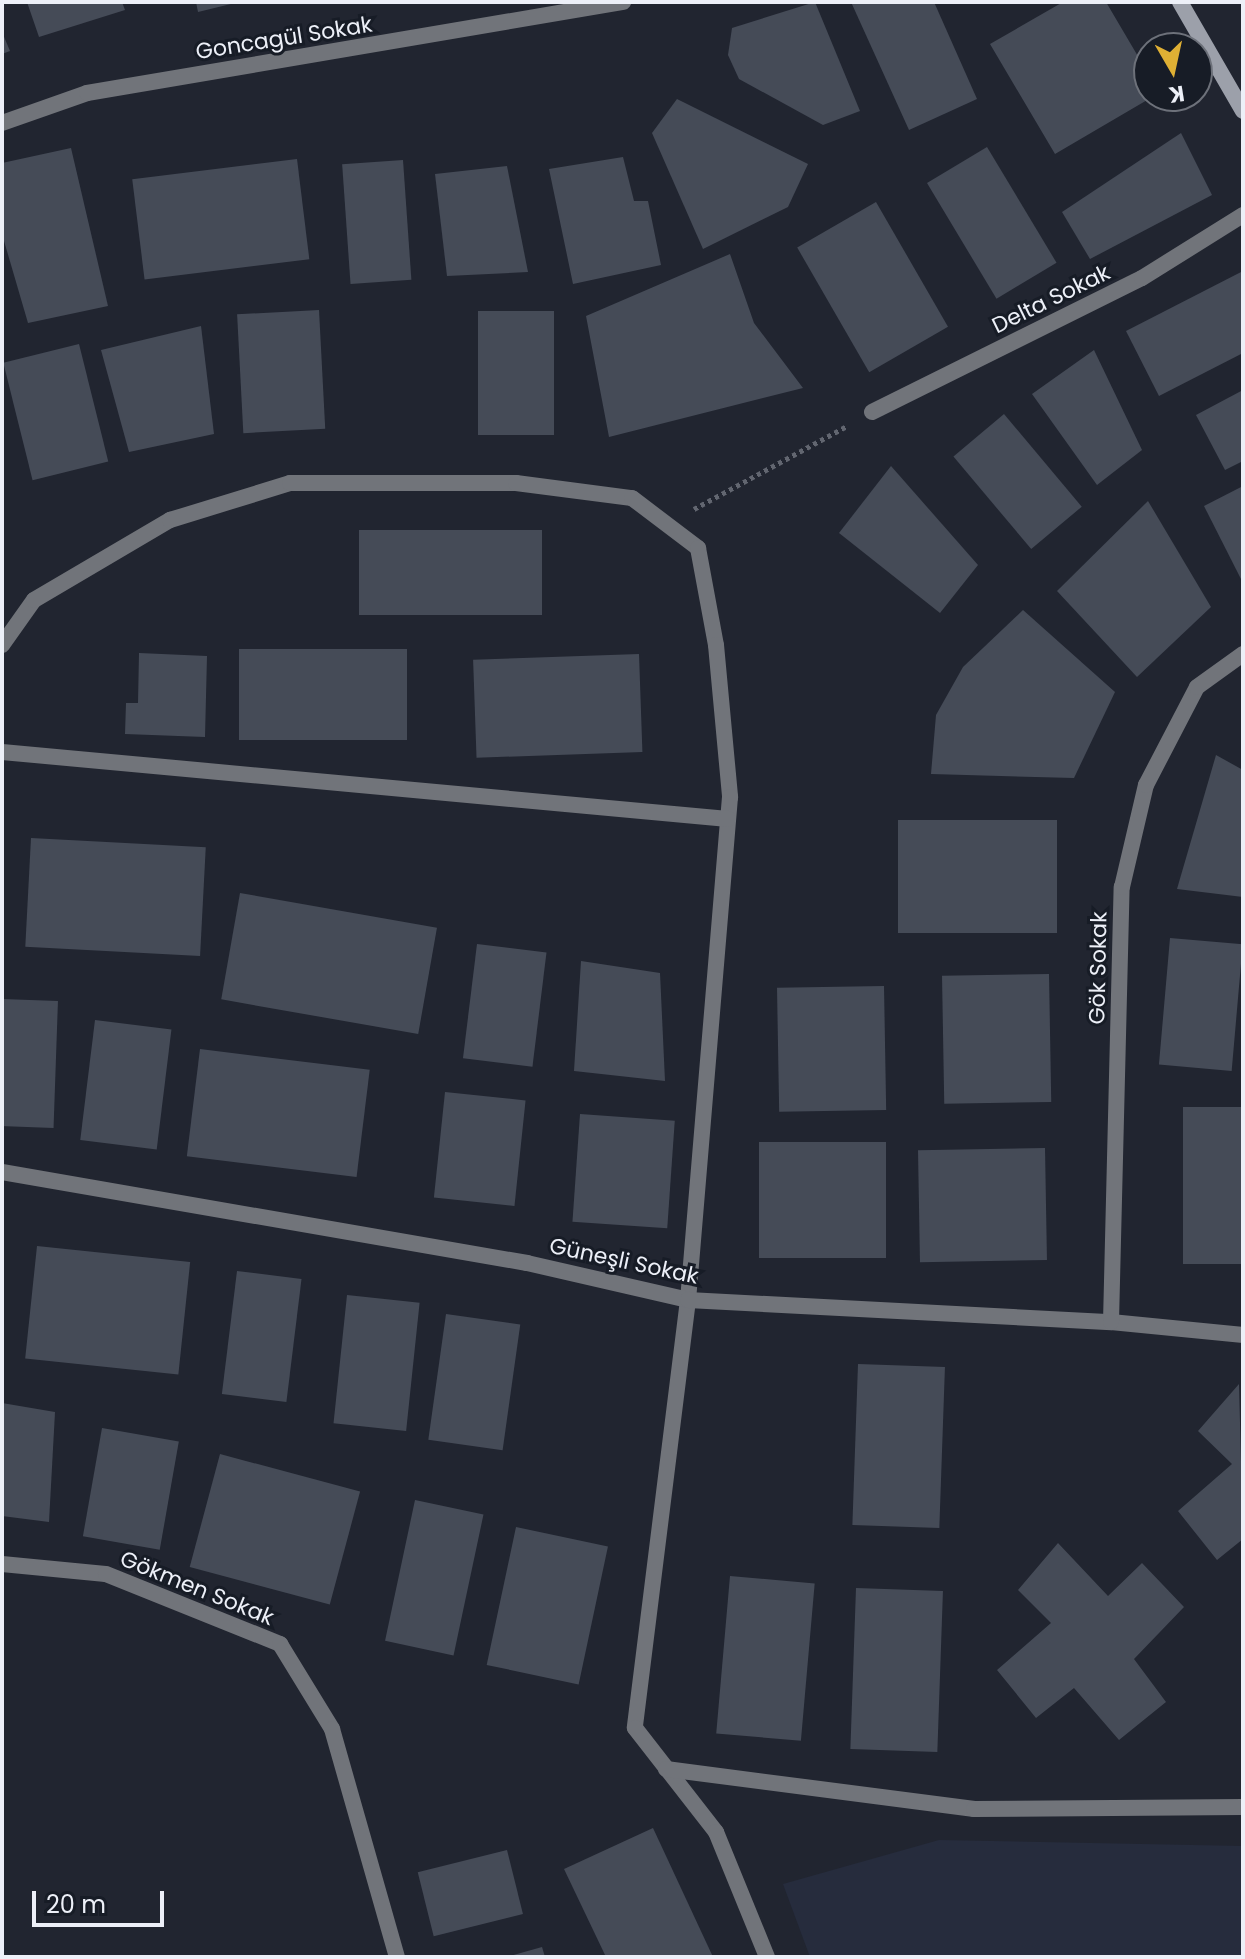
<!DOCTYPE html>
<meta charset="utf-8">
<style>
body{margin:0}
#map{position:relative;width:1245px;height:1959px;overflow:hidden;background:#212530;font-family:Poppins,sans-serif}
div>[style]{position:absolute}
.built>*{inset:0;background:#262c3d}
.building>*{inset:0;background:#454b57;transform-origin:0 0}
.path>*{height:5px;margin-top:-2.5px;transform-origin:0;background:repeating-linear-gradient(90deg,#626670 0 4px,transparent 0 8px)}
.street>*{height:16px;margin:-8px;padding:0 8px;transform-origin:8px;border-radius:8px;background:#71747a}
.secondary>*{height:16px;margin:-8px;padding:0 8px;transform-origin:8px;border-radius:8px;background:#9ca0aa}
span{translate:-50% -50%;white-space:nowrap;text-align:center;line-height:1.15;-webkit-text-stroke:6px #171c26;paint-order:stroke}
.street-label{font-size:22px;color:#edf0f8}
.frame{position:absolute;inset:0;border:4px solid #edf0f8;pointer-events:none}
.north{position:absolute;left:1133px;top:32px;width:80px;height:80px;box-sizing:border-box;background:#171c26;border:2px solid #6d717a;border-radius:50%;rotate:171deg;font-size:22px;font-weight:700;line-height:32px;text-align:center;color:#edf0f8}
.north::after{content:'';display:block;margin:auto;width:28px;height:36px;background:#dfb034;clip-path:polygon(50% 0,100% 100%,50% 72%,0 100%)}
.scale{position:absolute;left:32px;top:1891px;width:132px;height:36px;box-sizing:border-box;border:4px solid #edf0f8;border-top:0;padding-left:10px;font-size:24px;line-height:28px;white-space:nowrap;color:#edf0f8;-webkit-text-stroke:6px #171c26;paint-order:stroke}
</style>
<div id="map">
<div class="built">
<div style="clip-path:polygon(939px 1840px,1243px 1846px,1243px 1957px,810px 1957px,783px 1884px)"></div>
</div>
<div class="building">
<div style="clip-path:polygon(27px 2px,122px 2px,125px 10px,39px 37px)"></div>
<div style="clip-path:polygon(196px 2px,235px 2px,235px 3px,198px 12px)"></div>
<div style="clip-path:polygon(815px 2px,860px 111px,823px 125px,739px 79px,728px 55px,732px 28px)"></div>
<div style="clip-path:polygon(851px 2px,934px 2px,977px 99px,909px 130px)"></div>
<div style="clip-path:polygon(1063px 2px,1106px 2px,1149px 75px,1149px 96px,1154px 96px,1055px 154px,990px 44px)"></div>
<div style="clip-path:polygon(2px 32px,10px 51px,2px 54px)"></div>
<div style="clip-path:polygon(677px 99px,808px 164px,788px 207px,703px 249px,652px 133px)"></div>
<div style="clip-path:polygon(1181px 133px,1212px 195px,1090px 259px,1062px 212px)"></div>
<div style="left:987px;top:147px;width:135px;height:70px;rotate:59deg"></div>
<div style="clip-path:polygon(71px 148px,108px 306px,28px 323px,2px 234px,2px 163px)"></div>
<div style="clip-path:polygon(623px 157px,634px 201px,648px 201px,661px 265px,573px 284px,549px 169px)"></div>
<div style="left:297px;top:159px;width:101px;height:166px;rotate:83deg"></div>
<div style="left:403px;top:160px;width:120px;height:61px;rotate:86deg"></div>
<div style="clip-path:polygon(507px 166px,528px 272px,447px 276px,435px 174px)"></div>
<div style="left:876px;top:202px;width:144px;height:91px;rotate:60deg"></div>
<div style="clip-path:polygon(730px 254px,754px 323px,803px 388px,609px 437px,586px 316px)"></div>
<div style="clip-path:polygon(1243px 271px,1243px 353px,1159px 396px,1126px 331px)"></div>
<div style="left:319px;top:310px;width:119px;height:82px;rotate:87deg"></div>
<div style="left:478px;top:311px;width:76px;height:124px"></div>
<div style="clip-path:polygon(201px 326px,214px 434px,129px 452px,101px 350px)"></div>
<div style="left:79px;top:344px;width:121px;height:78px;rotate:76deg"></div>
<div style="clip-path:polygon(1094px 350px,1142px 450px,1097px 485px,1032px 394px)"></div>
<div style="clip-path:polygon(1243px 390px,1243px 461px,1225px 470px,1196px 415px)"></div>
<div style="left:1004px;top:414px;width:121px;height:66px;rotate:50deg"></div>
<div style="clip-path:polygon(891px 466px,978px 565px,940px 613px,839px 533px)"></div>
<div style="clip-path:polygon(1243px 486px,1243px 583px,1204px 506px)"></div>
<div style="clip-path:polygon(1148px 501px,1211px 607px,1137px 677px,1057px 591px)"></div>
<div style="left:359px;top:530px;width:183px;height:85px"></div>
<div style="clip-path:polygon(1023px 610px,1115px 692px,1074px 778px,931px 774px,936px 715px,963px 667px)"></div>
<div style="left:239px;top:649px;width:168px;height:91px"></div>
<div style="clip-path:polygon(139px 653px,207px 656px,205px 737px,125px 734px,126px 703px,138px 703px)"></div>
<div style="left:639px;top:654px;width:98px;height:166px;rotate:88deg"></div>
<div style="clip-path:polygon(1216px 755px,1243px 770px,1243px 897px,1177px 889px)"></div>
<div style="left:898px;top:820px;width:159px;height:113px"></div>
<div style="left:31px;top:838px;width:175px;height:109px;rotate:3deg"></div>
<div style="left:240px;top:893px;width:200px;height:108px;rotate:10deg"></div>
<div style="left:1170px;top:938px;width:73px;height:127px;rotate:5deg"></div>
<div style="left:477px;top:944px;width:70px;height:115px;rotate:7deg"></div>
<div style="clip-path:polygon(581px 961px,660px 973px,665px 1081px,574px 1071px)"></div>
<div style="left:1049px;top:974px;width:128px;height:107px;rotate:89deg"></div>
<div style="left:884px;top:986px;width:124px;height:107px;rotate:89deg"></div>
<div style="left:2px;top:999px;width:56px;height:127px;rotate:2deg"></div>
<div style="left:95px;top:1020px;width:77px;height:121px;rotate:7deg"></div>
<div style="left:200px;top:1049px;width:171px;height:108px;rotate:7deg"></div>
<div style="left:445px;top:1092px;width:81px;height:106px;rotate:6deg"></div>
<div style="left:1183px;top:1107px;width:60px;height:157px"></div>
<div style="left:580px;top:1114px;width:95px;height:108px;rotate:4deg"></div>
<div style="left:886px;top:1142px;width:116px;height:127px;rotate:90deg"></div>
<div style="left:1045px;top:1148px;width:112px;height:127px;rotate:89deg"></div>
<div style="left:37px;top:1246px;width:154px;height:113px;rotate:6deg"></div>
<div style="left:237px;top:1271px;width:65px;height:124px;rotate:7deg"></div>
<div style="left:347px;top:1295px;width:73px;height:129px;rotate:6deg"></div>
<div style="left:446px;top:1314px;width:75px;height:127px;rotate:8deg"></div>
<div style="left:858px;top:1364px;width:87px;height:161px;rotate:2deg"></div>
<div style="clip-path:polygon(1239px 1384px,1243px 1539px,1217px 1560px,1178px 1511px,1232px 1464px,1198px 1431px)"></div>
<div style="clip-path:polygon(2px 1403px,55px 1412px,49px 1522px,2px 1516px)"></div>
<div style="left:102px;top:1428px;width:78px;height:110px;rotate:10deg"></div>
<div style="left:220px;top:1454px;width:145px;height:117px;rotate:15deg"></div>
<div style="left:415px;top:1500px;width:70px;height:144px;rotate:12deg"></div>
<div style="left:516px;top:1527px;width:94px;height:141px;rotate:12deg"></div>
<div style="clip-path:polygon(1058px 1543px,1108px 1596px,1142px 1563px,1184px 1607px,1134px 1659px,1166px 1702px,1119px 1740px,1074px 1688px,1036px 1718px,997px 1670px,1051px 1623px,1018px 1590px)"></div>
<div style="left:730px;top:1576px;width:85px;height:158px;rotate:5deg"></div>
<div style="left:856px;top:1588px;width:87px;height:161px;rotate:2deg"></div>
<div style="clip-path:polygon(653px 1828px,713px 1957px,606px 1957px,564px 1869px)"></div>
<div style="left:507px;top:1850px;width:66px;height:92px;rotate:76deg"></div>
<div style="clip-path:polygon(542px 1947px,545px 1957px,510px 1957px,510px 1956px)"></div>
</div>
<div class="path">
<div style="left:694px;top:509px;width:174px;rotate:-28.5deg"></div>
</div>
<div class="street">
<div style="left:2px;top:123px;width:90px;rotate:-19.4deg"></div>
<div style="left:87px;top:93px;width:544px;rotate:-9.64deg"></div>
<div style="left:872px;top:412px;width:301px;rotate:-26.4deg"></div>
<div style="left:1142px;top:278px;width:119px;rotate:-32deg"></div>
<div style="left:2px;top:645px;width:55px;rotate:-54.6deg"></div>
<div style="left:34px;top:600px;width:158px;rotate:-30.5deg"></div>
<div style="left:170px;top:520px;width:126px;rotate:-17.1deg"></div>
<div style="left:290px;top:483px;width:226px"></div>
<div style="left:516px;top:483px;width:117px;rotate:7.4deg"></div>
<div style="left:632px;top:498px;width:83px;rotate:37.1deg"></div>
<div style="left:698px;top:548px;width:99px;rotate:79.5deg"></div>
<div style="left:716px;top:645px;width:153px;rotate:84.7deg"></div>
<div style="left:730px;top:797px;width:505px;rotate:94.77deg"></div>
<div style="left:688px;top:1300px;width:431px;rotate:97.1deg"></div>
<div style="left:635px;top:1728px;width:132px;rotate:52.1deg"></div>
<div style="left:716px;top:1832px;width:135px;rotate:67.8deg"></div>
<div style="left:2px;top:752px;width:729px;rotate:5.27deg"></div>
<div style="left:2px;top:1172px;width:533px;rotate:9.83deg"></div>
<div style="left:527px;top:1263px;width:165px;rotate:12.9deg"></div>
<div style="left:688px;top:1300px;width:424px;rotate:3deg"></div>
<div style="left:1111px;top:1322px;width:133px;rotate:5.6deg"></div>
<div style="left:1111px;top:1322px;width:435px;rotate:-88.6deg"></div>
<div style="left:1122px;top:887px;width:105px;rotate:-76.8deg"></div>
<div style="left:1146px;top:785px;width:110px;rotate:-62.5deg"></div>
<div style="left:1197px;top:687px;width:57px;rotate:-35.7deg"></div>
<div style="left:2px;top:1564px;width:104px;rotate:5.5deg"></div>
<div style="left:106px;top:1574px;width:188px;rotate:21.9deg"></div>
<div style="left:280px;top:1644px;width:100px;rotate:58.5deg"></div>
<div style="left:332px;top:1729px;width:237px;rotate:74.1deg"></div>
<div style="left:666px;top:1769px;width:311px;rotate:7.4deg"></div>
<div style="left:974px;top:1809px;width:269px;rotate:-0.4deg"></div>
</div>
<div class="secondary">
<div style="left:1180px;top:2px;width:126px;rotate:60deg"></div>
</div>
<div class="street-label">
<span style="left:284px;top:38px;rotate:-9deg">Goncagül Sokak</span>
<span style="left:1051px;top:299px;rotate:-26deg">Delta Sokak</span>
<span style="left:1098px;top:968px;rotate:-89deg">Gök Sokak</span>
<span style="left:624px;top:1261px;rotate:12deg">Güneşli Sokak</span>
<span style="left:197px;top:1588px;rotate:22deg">Gökmen Sokak</span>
</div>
<div class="frame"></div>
<div class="north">K</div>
<div class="scale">20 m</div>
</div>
